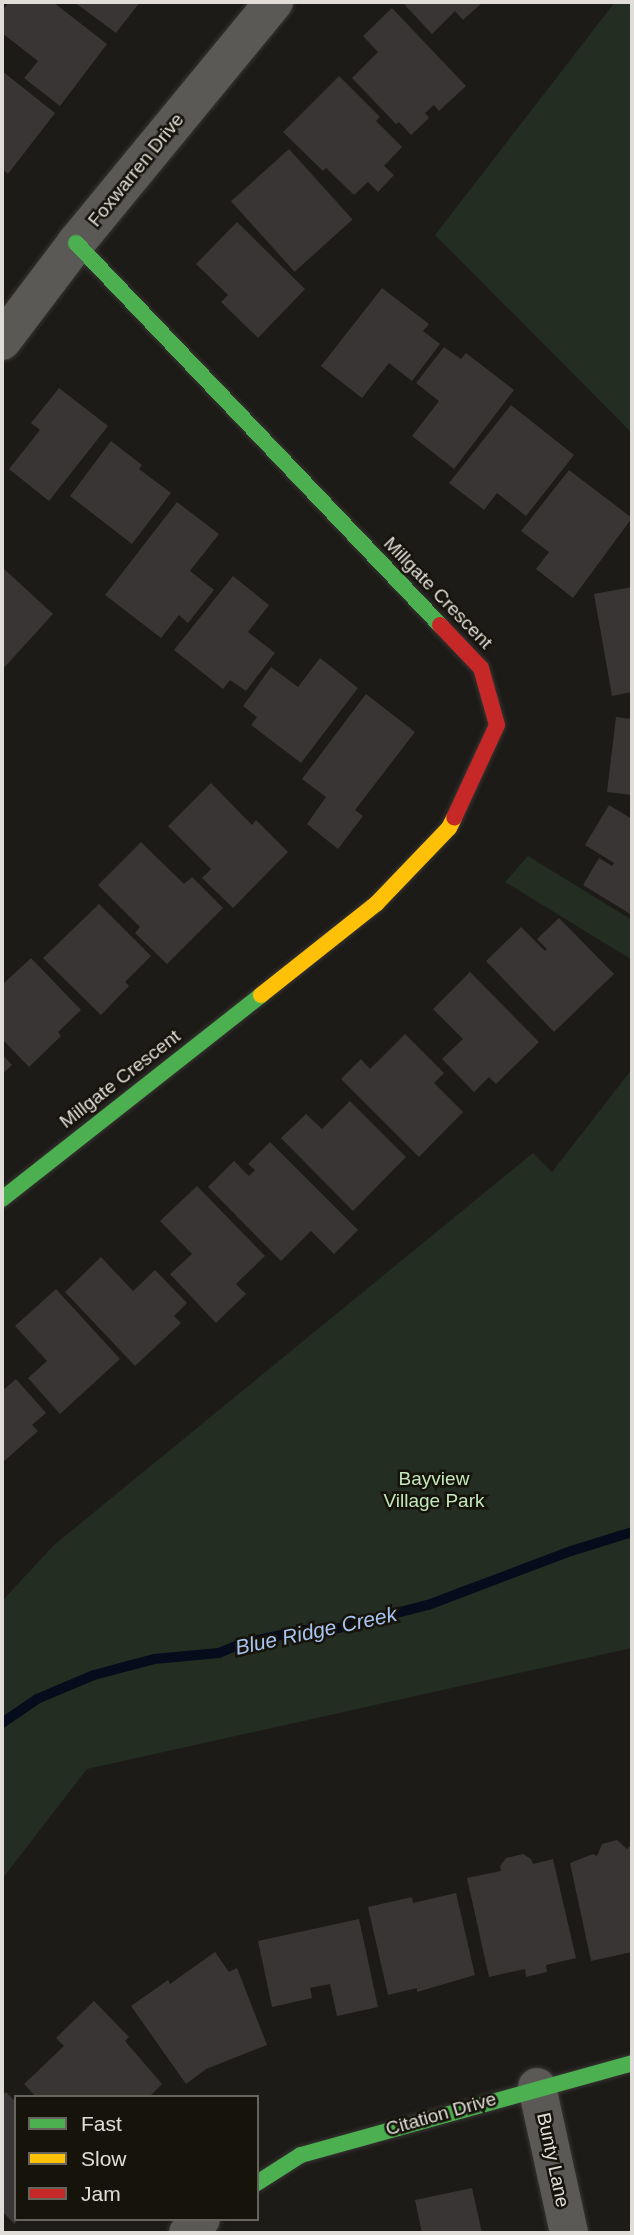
<!DOCTYPE html>
<style>
body{margin:0}
#map{position:relative;width:634px;height:2235px;overflow:hidden;background:#1d1b17;font-family:Arial,sans-serif}
div>[style]{position:absolute}
.green>*{inset:0;background:#232d21}
.stream>*{height:10px;margin:-5px;padding:0 5px;transform-origin:5px;border-radius:5px;background:#050c1c}
.building>*{inset:0;background:#383534;transform-origin:0 0}
.roads{filter:drop-shadow(0 0 2px #363432) drop-shadow(0 0 2px #363432)}
.street>*{height:38px;margin:-19px;padding:0 19px;transform-origin:19px;border-radius:19px;background:#5a5956}
.fast>*{height:16px;margin:-8px;padding:0 8px;transform-origin:8px;border-radius:8px;background:#4caf50}
.slow>*{height:16px;margin:-8px;padding:0 8px;transform-origin:8px;border-radius:8px;background:#ffc107}
.jam>*{height:16px;margin:-8px;padding:0 8px;transform-origin:8px;border-radius:8px;background:#c62828}
span{translate:-50% -50%;white-space:nowrap;text-align:center;line-height:1.15;-webkit-text-stroke:5px #16130b;paint-order:stroke}
.street-label{font-size:19px;color:#e0ddd8}
.park-label{font-size:19px;color:#c2e7bb}
.water-label{font-size:21px;color:#a7c3f0;font-style:italic}
.frame{position:absolute;inset:0;border:4px solid #e0ddd8;pointer-events:none}
.legend{position:absolute;left:14px;top:2095px;width:245px;height:126px;box-sizing:border-box;background:#16130b;border:2px solid #67645d;margin:0;padding:9px 12px;list-style:none;font-size:21px;color:#e0ddd8}
.legend li{display:flex;align-items:center;gap:14px;height:35px}
.legend b{width:35px;border:2px solid #67645d}
</style>
<div id="map">
<div class="green">
<div style="clip-path:polygon(615px 2px,632px 2px,632px 433px,435px 235px)"></div>
<div style="clip-path:polygon(528px 856px,632px 920px,632px 960px,505px 882px)"></div>
<div style="clip-path:polygon(632px 1069px,632px 1648px,87px 1769px,2px 1879px,2px 1601px,54px 1545px,533px 1153px,552px 1172px)"></div>
</div>
<div class="stream">
<div style="left:2px;top:1723px;width:42px;rotate:-34.4deg"></div>
<div style="left:37px;top:1699px;width:62px;rotate:-22.8deg"></div>
<div style="left:94px;top:1675px;width:62px;rotate:-14.9deg"></div>
<div style="left:154px;top:1659px;width:65px;rotate:-5.3deg"></div>
<div style="left:219px;top:1653px;width:23px;rotate:-23deg"></div>
<div style="left:240px;top:1644px;width:66px;rotate:-12.3deg"></div>
<div style="left:304px;top:1630px;width:27px"></div>
<div style="left:331px;top:1630px;width:100px;rotate:-14.5deg"></div>
<div style="left:428px;top:1605px;width:153px;rotate:-20.7deg"></div>
<div style="left:571px;top:1551px;width:64px;rotate:-17.3deg"></div>
</div>
<div class="building">
<div style="clip-path:polygon(9px 2px,53px 2px,107px 44px,60px 106px,24px 78px,38px 61px,2px 33px,2px 11px)"></div>
<div style="clip-path:polygon(74px 2px,140px 2px,116px 33px)"></div>
<div style="clip-path:polygon(402px 2px,483px 2px,463px 20px,455px 11px,432px 34px)"></div>
<div style="clip-path:polygon(392px 8px,466px 86px,439px 111px,434px 105px,425px 113px,429px 118px,411px 135px,399px 122px,396px 124px,352px 78px,378px 52px,363px 36px)"></div>
<div style="clip-path:polygon(2px 71px,55px 113px,8px 174px,2px 169px)"></div>
<div style="clip-path:polygon(339px 76px,380px 117px,376px 121px,402px 147px,384px 166px,394px 175px,378px 192px,368px 182px,354px 195px,326px 168px,323px 171px,283px 132px)"></div>
<div style="left:289px;top:149px;width:95px;height:78px;rotate:48deg"></div>
<div style="clip-path:polygon(237px 222px,305px 289px,258px 338px,221px 302px,228px 295px,196px 264px)"></div>
<div style="clip-path:polygon(382px 288px,429px 324px,423px 331px,440px 344px,412px 381px,389px 363px,362px 398px,321px 366px)"></div>
<div style="clip-path:polygon(444px 347px,461px 359px,466px 353px,514px 390px,454px 469px,412px 436px,439px 401px,416px 383px)"></div>
<div style="clip-path:polygon(59px 388px,108px 426px,49px 501px,9px 469px,40px 430px,31px 423px)"></div>
<div style="clip-path:polygon(511px 405px,574px 455px,526px 516px,497px 493px,484px 510px,449px 483px)"></div>
<div style="clip-path:polygon(111px 441px,142px 465px,139px 469px,171px 493px,132px 544px,70px 496px)"></div>
<div style="clip-path:polygon(569px 470px,632px 518px,573px 598px,536px 569px,549px 552px,521px 531px)"></div>
<div style="clip-path:polygon(177px 502px,219px 534px,190px 571px,214px 590px,188px 623px,179px 615px,161px 638px,105px 595px)"></div>
<div style="clip-path:polygon(2px 567px,53px 614px,2px 670px)"></div>
<div style="clip-path:polygon(233px 576px,269px 605px,248px 632px,275px 653px,246px 691px,230px 680px,223px 689px,174px 650px)"></div>
<div style="clip-path:polygon(632px 587px,632px 692px,612px 696px,594px 594px)"></div>
<div style="clip-path:polygon(320px 658px,358px 688px,301px 763px,251px 725px,257px 717px,243px 706px,271px 667px,298px 687px)"></div>
<div style="clip-path:polygon(366px 694px,415px 732px,355px 810px,363px 816px,338px 849px,307px 824px,326px 797px,302px 779px)"></div>
<div style="clip-path:polygon(616px 717px,632px 719px,632px 795px,607px 792px)"></div>
<div style="clip-path:polygon(211px 783px,252px 825px,256px 820px,288px 852px,233px 908px,202px 878px,211px 869px,168px 826px)"></div>
<div style="clip-path:polygon(609px 805px,632px 819px,632px 915px,583px 885px,599px 858px,612px 866px,614px 863px,585px 845px)"></div>
<div style="clip-path:polygon(141px 842px,184px 884px,192px 877px,223px 908px,167px 964px,135px 933px,140px 927px,98px 885px)"></div>
<div style="clip-path:polygon(99px 904px,151px 956px,125px 982px,129px 986px,101px 1015px,43px 958px)"></div>
<div style="clip-path:polygon(559px 918px,614px 974px,554px 1032px,486px 961px,521px 927px,545px 951px,547px 949px,537px 939px)"></div>
<div style="clip-path:polygon(31px 958px,81px 1010px,58px 1032px,61px 1036px,29px 1067px,2px 1039px,2px 985px)"></div>
<div style="clip-path:polygon(470px 972px,539px 1042px,496px 1084px,489px 1077px,474px 1092px,442px 1059px,463px 1039px,433px 1009px)"></div>
<div style="clip-path:polygon(405px 1034px,444px 1073px,434px 1083px,463px 1112px,419px 1157px,341px 1079px,361px 1059px,370px 1069px)"></div>
<div style="clip-path:polygon(2px 1054px,12px 1065px,2px 1074px)"></div>
<div style="clip-path:polygon(350px 1101px,406px 1157px,353px 1211px,281px 1138px,306px 1114px,322px 1129px)"></div>
<div style="clip-path:polygon(270px 1142px,358px 1230px,334px 1254px,311px 1231px,281px 1261px,208px 1187px,234px 1161px,249px 1176px,255px 1170px,248px 1164px)"></div>
<div style="clip-path:polygon(197px 1186px,265px 1256px,236px 1284px,246px 1294px,216px 1323px,170px 1274px,192px 1254px,160px 1221px)"></div>
<div style="clip-path:polygon(101px 1257px,133px 1291px,155px 1270px,187px 1303px,174px 1316px,181px 1323px,135px 1366px,65px 1292px)"></div>
<div style="clip-path:polygon(56px 1289px,120px 1359px,60px 1414px,28px 1378px,47px 1361px,15px 1326px)"></div>
<div style="clip-path:polygon(16px 1379px,46px 1413px,32px 1425px,38px 1431px,2px 1463px,2px 1391px)"></div>
<div style="clip-path:polygon(617px 1840px,627px 1849px,632px 1844px,632px 1952px,591px 1961px,570px 1863px,593px 1854px,597px 1856px,602px 1844px)"></div>
<div style="clip-path:polygon(523px 1854px,531px 1859px,533px 1864px,553px 1859px,576px 1958px,546px 1965px,547px 1972px,526px 1977px,525px 1969px,489px 1977px,467px 1878px,501px 1871px,500px 1866px,506px 1858px)"></div>
<div style="clip-path:polygon(456px 1893px,475px 1975px,417px 1992px,417px 1988px,388px 1995px,368px 1907px,412px 1897px,413px 1903px)"></div>
<div style="clip-path:polygon(359px 1919px,378px 2007px,337px 2016px,330px 1984px,310px 1988px,312px 1998px,272px 2007px,258px 1941px)"></div>
<div style="clip-path:polygon(215px 1952px,229px 1972px,237px 1968px,267px 2045px,206px 2069px,186px 2084px,131px 2006px,168px 1980px,170px 1984px)"></div>
<div style="clip-path:polygon(94px 2001px,129px 2037px,125px 2041px,162px 2084px,149px 2097px,36px 2097px,24px 2084px,64px 2046px,56px 2038px)"></div>
<div style="clip-path:polygon(6px 2092px,16px 2102px,16px 2219px,19px 2219px,14px 2224px,2px 2211px,2px 2096px)"></div>
<div style="clip-path:polygon(472px 2188px,482px 2233px,422px 2233px,415px 2200px)"></div>
</div>
<div class="roads">
<div class="street">
<div style="left:2px;top:341px;width:123px;rotate:-52.9deg"></div>
<div style="left:76px;top:243px;width:312px;rotate:-50.6deg"></div>
<div style="left:537px;top:2087px;width:149px;rotate:77.6deg"></div>
<div style="left:188px;top:2233px;width:19px;rotate:-47deg"></div>
</div>
<div class="fast">
<div style="left:76px;top:243px;width:528px;rotate:46.38deg"></div>
<div style="left:2px;top:1199px;width:330px;rotate:-38.2deg"></div>
<div style="left:257px;top:2183px;width:52px;rotate:-32.5deg"></div>
<div style="left:301px;top:2155px;width:344px;rotate:-15.5deg"></div>
</div>
<div class="slow">
<div style="left:261px;top:995px;width:147px;rotate:-38.4deg"></div>
<div style="left:376px;top:904px;width:105px;rotate:-46.2deg"></div>
<div style="left:449px;top:828px;width:11px;rotate:-63deg"></div>
</div>
<div class="jam">
<div style="left:440px;top:625px;width:59px;rotate:46.4deg"></div>
<div style="left:481px;top:668px;width:59px;rotate:74.3deg"></div>
<div style="left:497px;top:725px;width:102px;rotate:114.8deg"></div>
</div>
</div>
<div class="street-label">
<span style="left:136px;top:170px;rotate:-51deg">Foxwarren Drive</span>
<span style="left:438px;top:593px;rotate:46deg">Millgate Crescent</span>
<span style="left:120px;top:1079px;rotate:-38deg">Millgate Crescent</span>
<span style="left:441px;top:2114px;rotate:-16deg">Citation Drive</span>
<span style="left:553px;top:2160px;rotate:78deg">Bunty Lane</span>
</div>
<div class="park-label">
<span style="left:434px;top:1490px">Bayview<br>Village Park</span>
</div>
<div class="water-label">
<span style="left:316px;top:1631px;rotate:-12deg">Blue Ridge Creek</span>
</div>
<div class="frame"></div>
<ul class="legend">
<li><b style="height:9px;background:#4caf50"></b>Fast</li>
<li><b style="height:9px;background:#ffc107"></b>Slow</li>
<li><b style="height:9px;background:#c62828"></b>Jam</li>
</ul>
</div>
